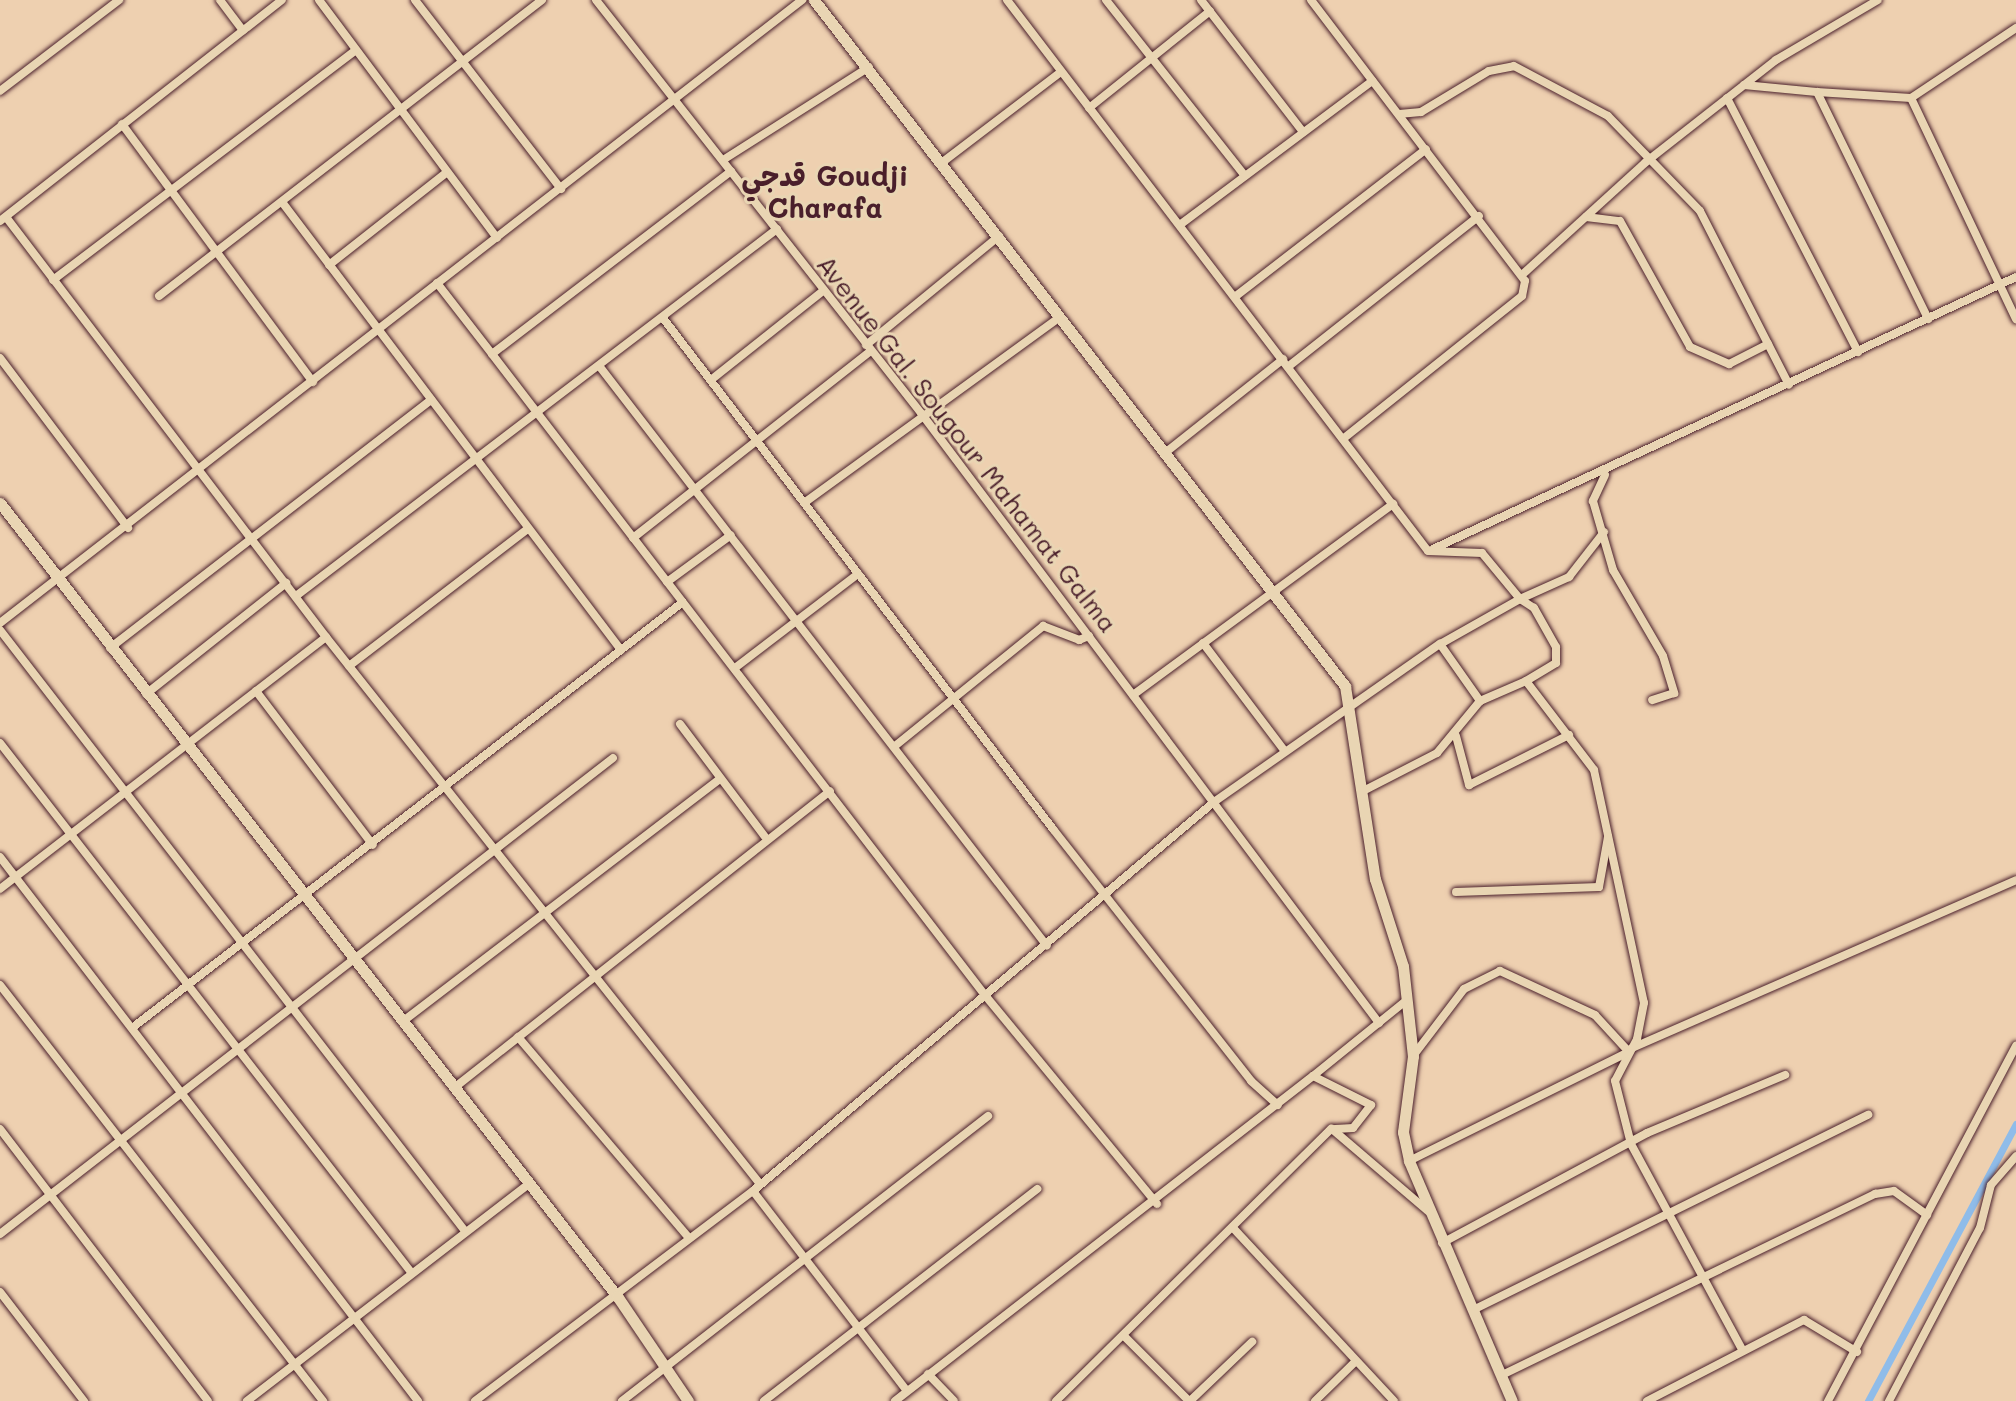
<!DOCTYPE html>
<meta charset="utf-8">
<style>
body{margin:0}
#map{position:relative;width:2016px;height:1401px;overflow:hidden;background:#eed0b0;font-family:Mali,"Playpen Sans Arabic",sans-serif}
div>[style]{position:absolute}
.canal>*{height:7px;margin:-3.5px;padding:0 3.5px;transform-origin:3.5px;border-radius:3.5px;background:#8fbce9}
.roads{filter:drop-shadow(0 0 2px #4a1f2b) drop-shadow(0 0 2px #4a1f2b)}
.street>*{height:8px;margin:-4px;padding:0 4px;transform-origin:4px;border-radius:4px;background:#e9d5b3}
.secondary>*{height:11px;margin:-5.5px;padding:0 5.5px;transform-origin:5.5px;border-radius:5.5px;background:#e9d5b3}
span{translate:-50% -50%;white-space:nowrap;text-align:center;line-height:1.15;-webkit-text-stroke:6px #e9d5b3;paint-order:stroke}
.street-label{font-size:26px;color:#4a1f2b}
.neighbourhood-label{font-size:28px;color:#4a1f2b;font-weight:700}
</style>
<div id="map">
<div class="canal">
<div style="left:1868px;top:1401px;width:314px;rotate:-61.9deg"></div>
</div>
<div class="roads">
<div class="street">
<div style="left:220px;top:0;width:38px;rotate:53deg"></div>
<div style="left:319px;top:0;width:297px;rotate:53.2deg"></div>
<div style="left:415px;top:0;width:239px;rotate:52.3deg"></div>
<div style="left:596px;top:0;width:526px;rotate:51.8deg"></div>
<div style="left:921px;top:413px;width:763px;rotate:53.1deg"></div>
<div style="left:1007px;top:0;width:693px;rotate:52.62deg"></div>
<div style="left:1428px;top:551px;width:54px;rotate:2.1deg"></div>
<div style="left:1482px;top:553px;width:60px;rotate:50.4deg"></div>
<div style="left:1520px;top:599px;width:92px;rotate:150.6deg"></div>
<div style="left:1440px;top:644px;width:70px;rotate:54.9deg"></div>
<div style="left:1480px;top:701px;width:50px;rotate:-23.5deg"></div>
<div style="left:1526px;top:681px;width:112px;rotate:52.6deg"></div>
<div style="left:1594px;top:770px;width:238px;rotate:77.9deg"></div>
<div style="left:1644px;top:1003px;width:37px;rotate:101deg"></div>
<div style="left:1637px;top:1039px;width:47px;rotate:117.6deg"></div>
<div style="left:1615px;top:1081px;width:65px;rotate:75.7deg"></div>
<div style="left:1631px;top:1144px;width:235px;rotate:61.6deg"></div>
<div style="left:1106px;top:0;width:224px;rotate:51.7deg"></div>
<div style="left:1201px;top:0;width:167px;rotate:52.3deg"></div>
<div style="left:1311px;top:0;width:353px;rotate:52.7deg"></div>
<div style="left:1525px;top:281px;width:15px;rotate:101deg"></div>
<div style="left:1522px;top:296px;width:229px;rotate:141.4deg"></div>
<div style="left:1744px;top:85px;width:73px;rotate:5.5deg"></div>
<div style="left:1817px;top:92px;width:253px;rotate:63.9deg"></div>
<div style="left:0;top:91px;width:150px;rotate:-37.4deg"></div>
<div style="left:1817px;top:92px;width:94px;rotate:3.7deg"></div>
<div style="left:1911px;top:98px;width:126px;rotate:-33.7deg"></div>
<div style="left:1727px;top:98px;width:286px;rotate:62.7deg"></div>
<div style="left:1911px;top:98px;width:245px;rotate:64.6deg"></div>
<div style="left:1089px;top:108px;width:155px;rotate:-38.7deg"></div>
<div style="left:1399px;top:114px;width:22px;rotate:-5deg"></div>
<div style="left:1421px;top:112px;width:79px;rotate:-31.1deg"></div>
<div style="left:1489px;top:71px;width:25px;rotate:-11deg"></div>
<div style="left:1514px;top:66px;width:106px;rotate:28deg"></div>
<div style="left:1608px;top:116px;width:132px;rotate:45.9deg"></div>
<div style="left:1700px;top:211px;width:195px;rotate:62.9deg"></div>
<div style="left:122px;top:124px;width:321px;rotate:53.5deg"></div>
<div style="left:723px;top:160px;width:173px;rotate:-32.5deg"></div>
<div style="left:944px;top:161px;width:147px;rotate:-37.3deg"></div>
<div style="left:282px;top:202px;width:562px;rotate:52.89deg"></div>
<div style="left:6px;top:217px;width:528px;rotate:52.7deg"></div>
<div style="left:1586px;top:217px;width:34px;rotate:7deg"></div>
<div style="left:1620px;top:221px;width:144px;rotate:60.9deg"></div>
<div style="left:1690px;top:347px;width:43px;rotate:23.6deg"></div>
<div style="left:1729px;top:364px;width:44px;rotate:-27.1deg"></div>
<div style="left:0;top:221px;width:358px;rotate:-38.1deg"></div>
<div style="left:1181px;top:224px;width:239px;rotate:-36.8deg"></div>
<div style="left:329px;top:265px;width:150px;rotate:-38.2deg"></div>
<div style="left:1524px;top:273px;width:165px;rotate:-42.3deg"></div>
<div style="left:1646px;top:162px;width:165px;rotate:-38.1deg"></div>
<div style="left:1776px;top:60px;width:118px;rotate:-30.5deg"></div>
<div style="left:53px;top:280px;width:380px;rotate:-37.2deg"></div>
<div style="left:437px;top:283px;width:90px;rotate:52.2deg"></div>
<div style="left:492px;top:354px;width:301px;rotate:-37.4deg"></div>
<div style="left:159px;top:296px;width:484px;rotate:-37.7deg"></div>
<div style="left:1236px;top:296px;width:240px;rotate:-37.7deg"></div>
<div style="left:663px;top:318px;width:643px;rotate:52.65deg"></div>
<div style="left:1053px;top:829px;width:320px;rotate:51.8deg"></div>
<div style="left:1251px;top:1081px;width:36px;rotate:42deg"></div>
<div style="left:866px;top:345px;width:172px;rotate:-39.3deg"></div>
<div style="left:492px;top:354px;width:807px;rotate:52.45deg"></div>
<div style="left:984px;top:994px;width:272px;rotate:50.5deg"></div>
<div style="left:0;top:358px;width:213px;rotate:53deg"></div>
<div style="left:1289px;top:366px;width:242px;rotate:-38.3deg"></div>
<div style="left:600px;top:367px;width:731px;rotate:52.33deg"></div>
<div style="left:711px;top:380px;width:144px;rotate:-38.5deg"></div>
<div style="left:1165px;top:453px;width:151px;rotate:-38.5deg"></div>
<div style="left:1605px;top:475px;width:29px;rotate:115deg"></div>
<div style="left:1593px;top:501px;width:72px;rotate:73.8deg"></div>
<div style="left:1613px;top:570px;width:99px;rotate:59.8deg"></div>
<div style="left:1663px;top:656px;width:39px;rotate:73deg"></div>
<div style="left:1674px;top:693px;width:23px;rotate:162deg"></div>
<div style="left:804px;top:503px;width:316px;rotate:-36deg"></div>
<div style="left:633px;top:538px;width:303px;rotate:-38.2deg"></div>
<div style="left:1433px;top:549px;width:643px;rotate:-25.01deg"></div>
<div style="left:667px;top:582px;width:79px;rotate:-36.3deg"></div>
<div style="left:296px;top:596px;width:605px;rotate:-37.34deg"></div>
<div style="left:0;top:623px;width:1016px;rotate:-37.84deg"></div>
<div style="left:0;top:630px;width:760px;rotate:52.27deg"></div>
<div style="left:1203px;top:643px;width:134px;rotate:52.9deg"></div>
<div style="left:110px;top:648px;width:406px;rotate:-37.7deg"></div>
<div style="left:349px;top:666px;width:223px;rotate:-37.5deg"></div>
<div style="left:735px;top:668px;width:155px;rotate:-37.4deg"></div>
<div style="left:1526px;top:681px;width:35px;rotate:-31deg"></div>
<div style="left:1556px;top:663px;width:16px;rotate:-90deg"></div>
<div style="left:1556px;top:647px;width:45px;rotate:-119.4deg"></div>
<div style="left:1534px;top:608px;width:17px;rotate:-147deg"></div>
<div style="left:1520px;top:599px;width:54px;rotate:-24.2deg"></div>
<div style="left:1569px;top:577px;width:57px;rotate:-52.1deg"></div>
<div style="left:256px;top:691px;width:193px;rotate:52.8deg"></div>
<div style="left:146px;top:694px;width:179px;rotate:-38.4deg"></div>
<div style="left:1133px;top:695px;width:323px;rotate:-36.3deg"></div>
<div style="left:680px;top:724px;width:141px;rotate:53deg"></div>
<div style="left:1456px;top:736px;width:51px;rotate:75.1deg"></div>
<div style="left:1469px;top:785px;width:112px;rotate:-26.6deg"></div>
<div style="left:0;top:743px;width:670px;rotate:52.16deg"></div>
<div style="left:895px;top:746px;width:191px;rotate:-39deg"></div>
<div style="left:1043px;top:626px;width:39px;rotate:21deg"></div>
<div style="left:1079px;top:640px;width:11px;rotate:-22deg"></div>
<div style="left:1365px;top:790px;width:81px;rotate:-27.2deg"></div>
<div style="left:1437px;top:753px;width:67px;rotate:-50.4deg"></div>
<div style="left:0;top:857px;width:686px;rotate:52.46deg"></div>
<div style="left:0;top:889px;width:412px;rotate:-37.7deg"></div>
<div style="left:326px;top:637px;width:698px;rotate:51.57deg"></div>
<div style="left:1456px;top:892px;width:143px;rotate:-2deg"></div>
<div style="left:1599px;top:887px;width:51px;rotate:-79.8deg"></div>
<div style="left:0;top:985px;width:527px;rotate:52.17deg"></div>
<div style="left:402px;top:1022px;width:400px;rotate:-37.4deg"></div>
<div style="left:132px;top:1028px;width:696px;rotate:-37.71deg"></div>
<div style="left:518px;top:1037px;width:262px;rotate:49.6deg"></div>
<div style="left:1632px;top:1048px;width:419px;rotate:-23.6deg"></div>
<div style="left:1313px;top:1076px;width:116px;rotate:-39deg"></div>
<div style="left:454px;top:1088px;width:479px;rotate:-38.3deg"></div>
<div style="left:0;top:1129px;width:342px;rotate:52.6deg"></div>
<div style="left:1332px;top:1129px;width:126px;rotate:40.5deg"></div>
<div style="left:1409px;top:1161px;width:246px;rotate:-26.4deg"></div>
<div style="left:1629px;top:1052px;width:50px;rotate:-132.6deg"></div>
<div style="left:1595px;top:1015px;width:105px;rotate:-155.1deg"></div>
<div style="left:1500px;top:971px;width:40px;rotate:153.4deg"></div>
<div style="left:1464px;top:989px;width:84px;rotate:127.3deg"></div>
<div style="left:753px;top:1191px;width:252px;rotate:52.4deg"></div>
<div style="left:1234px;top:1229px;width:235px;rotate:47.1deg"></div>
<div style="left:0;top:1234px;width:776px;rotate:-37.83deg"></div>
<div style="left:1442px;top:1243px;width:233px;rotate:-28.2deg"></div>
<div style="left:1647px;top:1133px;width:150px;rotate:-22.8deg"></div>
<div style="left:0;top:1292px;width:138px;rotate:52.4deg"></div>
<div style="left:1473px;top:1310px;width:441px;rotate:-26.3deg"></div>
<div style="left:1124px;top:1336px;width:92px;rotate:45deg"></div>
<div style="left:928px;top:1374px;width:37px;rotate:46deg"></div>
<div style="left:1502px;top:1375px;width:415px;rotate:-25.9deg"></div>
<div style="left:1875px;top:1194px;width:19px;rotate:-9deg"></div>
<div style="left:1894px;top:1191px;width:41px;rotate:36deg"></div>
<div style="left:247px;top:1401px;width:356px;rotate:-37.6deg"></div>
<div style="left:475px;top:1401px;width:348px;rotate:-37.1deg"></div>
<div style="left:753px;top:1191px;width:603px;rotate:-40.16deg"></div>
<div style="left:1214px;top:802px;width:276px;rotate:-35deg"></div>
<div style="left:622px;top:1401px;width:464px;rotate:-37.9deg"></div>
<div style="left:764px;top:1401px;width:346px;rotate:-37.8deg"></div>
<div style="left:895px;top:1401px;width:529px;rotate:-37.87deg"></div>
<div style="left:1313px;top:1076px;width:65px;rotate:26.6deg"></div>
<div style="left:1371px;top:1105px;width:29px;rotate:128deg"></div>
<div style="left:1353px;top:1128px;width:22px;rotate:177deg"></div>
<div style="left:1056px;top:1401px;width:387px;rotate:-44.7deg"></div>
<div style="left:1190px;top:1401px;width:86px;rotate:-43.6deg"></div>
<div style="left:1315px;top:1401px;width:57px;rotate:-44.3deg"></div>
<div style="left:1647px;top:1401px;width:177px;rotate:-27.3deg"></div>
<div style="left:1804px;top:1320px;width:62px;rotate:31.1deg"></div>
<div style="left:1828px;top:1401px;width:402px;rotate:-62.1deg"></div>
<div style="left:1889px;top:1401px;width:195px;rotate:-62.3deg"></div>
<div style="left:1980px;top:1228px;width:44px;rotate:-75.7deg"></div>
<div style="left:1991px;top:1185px;width:38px;rotate:-49deg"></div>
</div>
<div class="secondary">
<div style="left:814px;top:0;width:868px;rotate:52.26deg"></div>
<div style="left:1345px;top:686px;width:195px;rotate:81.2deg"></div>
<div style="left:1375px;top:879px;width:91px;rotate:72.2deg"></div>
<div style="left:1403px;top:966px;width:91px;rotate:83.7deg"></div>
<div style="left:1413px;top:1056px;width:77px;rotate:97.5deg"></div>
<div style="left:1403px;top:1132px;width:30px;rotate:78deg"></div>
<div style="left:1409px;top:1161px;width:261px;rotate:66.8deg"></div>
<div style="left:0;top:503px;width:1005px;rotate:52.12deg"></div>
<div style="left:617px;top:1296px;width:127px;rotate:55.9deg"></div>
</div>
</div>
<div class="street-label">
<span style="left:967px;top:444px;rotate:52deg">Avenue Gal. Sougour Mahamat Galma</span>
</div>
<div class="neighbourhood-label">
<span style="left:825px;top:191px">قدجي Goudji<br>Charafa</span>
</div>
</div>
